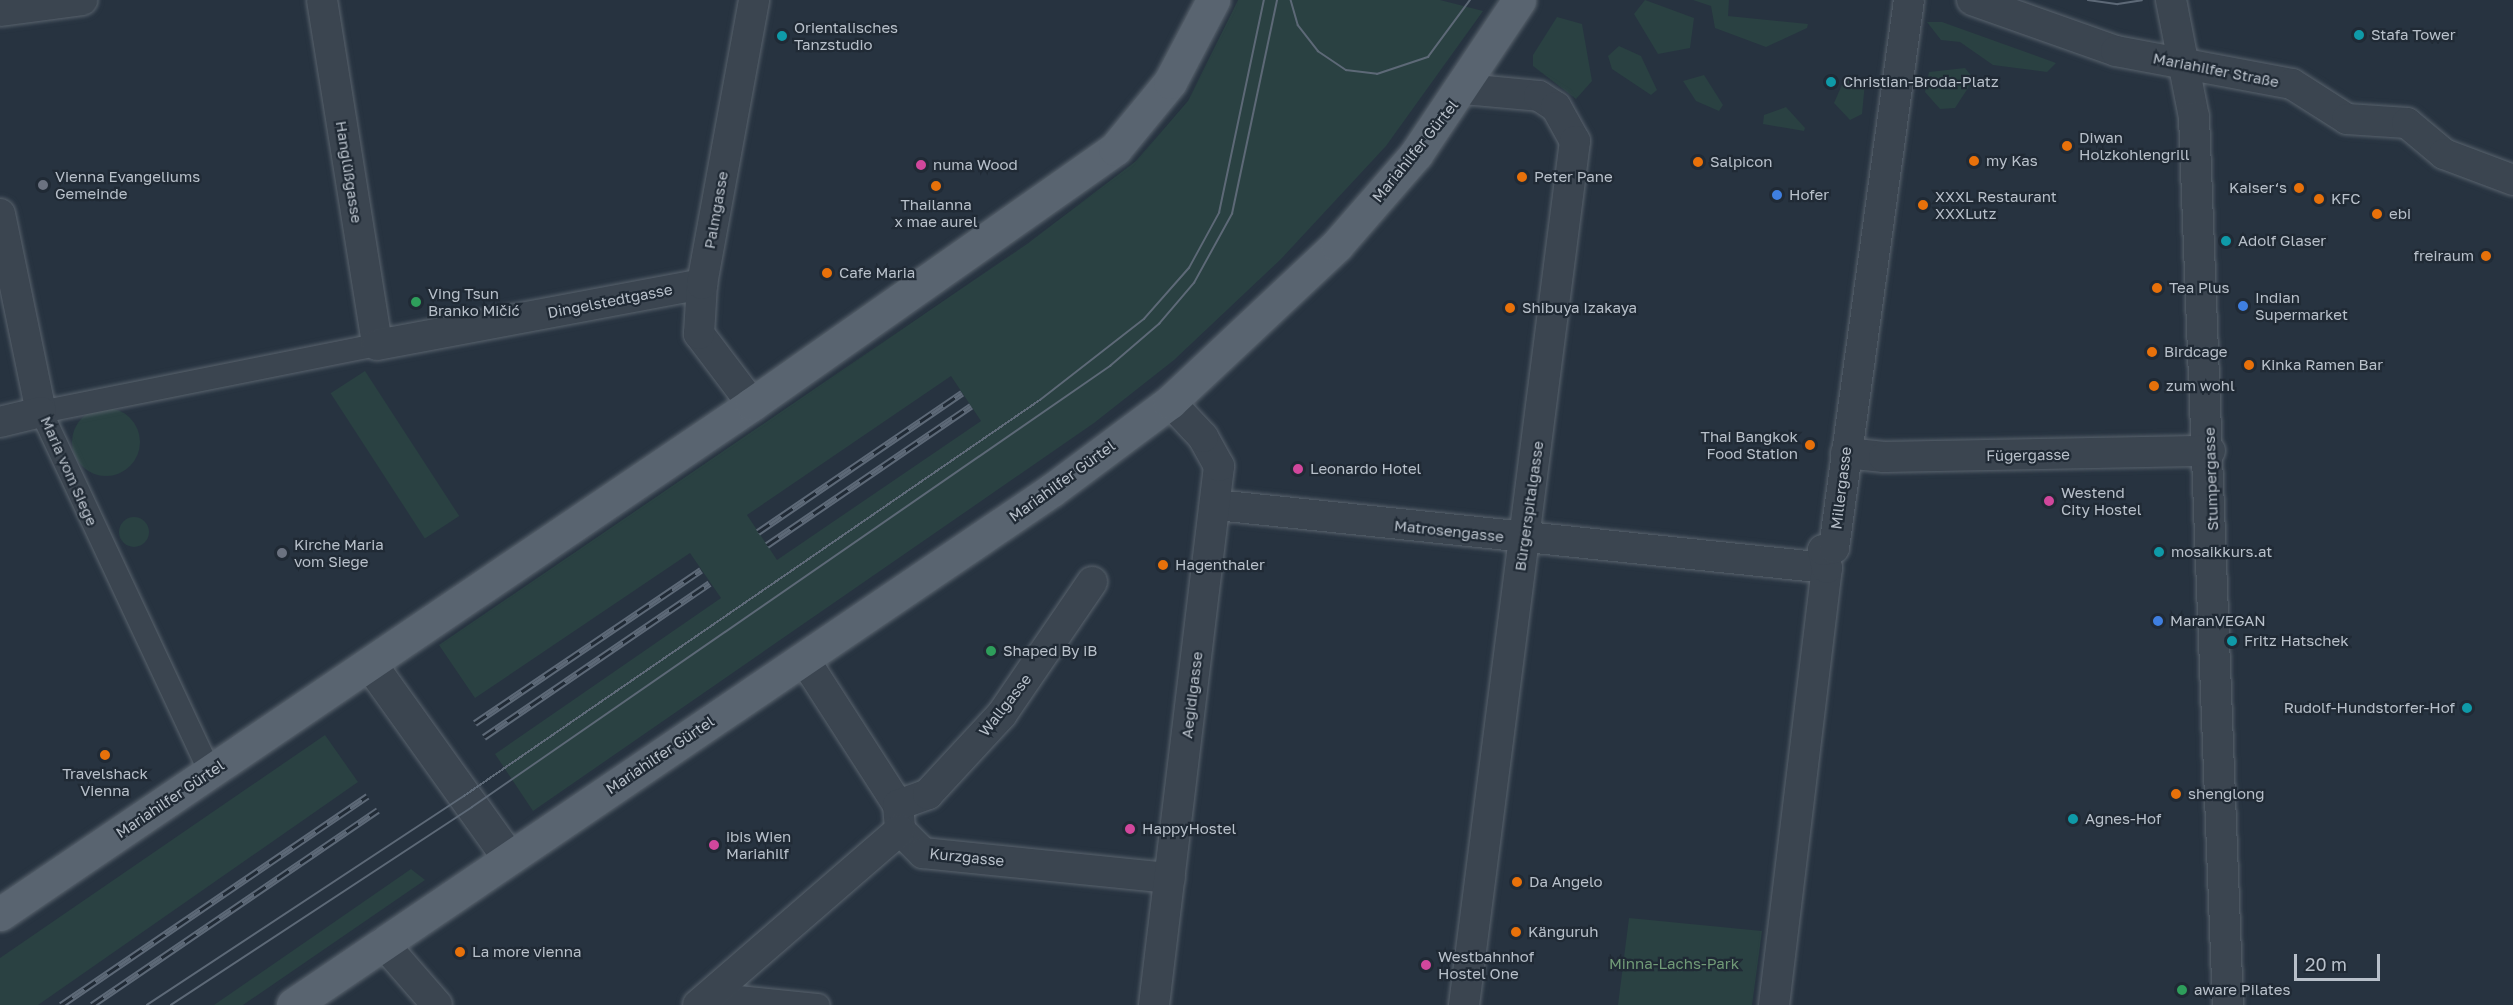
<!DOCTYPE html>
<meta charset="utf-8">
<style>
body{margin:0}
#map{position:relative;width:2513px;height:1005px;overflow:hidden;background:#273340;font-family:"Golos Text",sans-serif}
div>[style]{position:absolute}
.green>*{inset:0;background:#2a4142;transform-origin:0 0}
.round{border-radius:50%}
.roads{filter:drop-shadow(0 0 2px #59636d) drop-shadow(0 0 2px #59636d)}
.pedestrian>*{height:22px;margin:-11px;padding:0 11px;transform-origin:11px;border-radius:11px;background:#3b4550}
.minor>*{height:30px;margin:-15px;padding:0 15px;transform-origin:15px;border-radius:15px;background:#3b4550}
.tertiary>*{height:33px;margin:-16.5px;padding:0 16.5px;transform-origin:16.5px;border-radius:16.5px;background:#3b4550}
.primary>*{height:33px;margin:-16.5px;padding:0 16.5px;transform-origin:16.5px;border-radius:16.5px;background:#596470}
.tram>*{height:1.5px;margin:-0.75px;padding:0 0.75px;transform-origin:0.75px;border-radius:0.75px;background:#5d6977}
.rail>*{height:7px;margin-top:-3.5px;transform-origin:0;background:repeating-linear-gradient(90deg,#202a35 0 14px,#5d6977 0 28px);box-sizing:border-box;border-block:2px solid #5d6977}
.dots>*{width:16px;height:16px;translate:-50% -50%;box-sizing:border-box;border:3px solid #202a35;border-radius:50%}
span{translate:-50% -50%;white-space:nowrap;text-align:center;line-height:1.15;-webkit-text-stroke:4.5px #202a35;paint-order:stroke}
.poi-label{font-size:15px;color:#b8c0ca}
.left{translate:0 -50%;text-align:left}
.right{translate:-100% -50%;text-align:right}
.street-label{font-size:15px;color:#b8c0ca}
.park-label{font-size:15px;color:#709a77}
.scale{position:absolute;left:2294px;top:954px;width:86px;height:27px;box-sizing:border-box;border:3px solid #b8c0ca;border-top:0;padding-left:8px;font-size:18px;line-height:21px;white-space:nowrap;color:#b8c0ca;-webkit-text-stroke:4px #202a35;paint-order:stroke}
</style>
<div id="map">
<div class="green">
<div style="clip-path:polygon(evenodd,1238px 0,1440px 0,1483px 11px,1386px 146px,1281px 259px,1174px 360px,1094px 423px,533px 811px,495px 754px,721px 598px,690px 553px,475px 698px,439px 645px,1027px 244px,1136px 161px,1188px 101px,1238px 0,951px 376px,981px 421px,777px 560px,747px 515px,951px 376px)"></div>
<div style="clip-path:polygon(1645px 0,1694px 18px,1690px 48px,1658px 54px,1634px 14px)"></div>
<div style="clip-path:polygon(1693px 0,1729px 0,1728px 16px,1808px 24px,1807px 28px,1766px 47px,1715px 28px,1711px 6px)"></div>
<div style="clip-path:polygon(1557px 17px,1582px 24px,1592px 81px,1576px 99px,1533px 66px,1533px 55px)"></div>
<div style="clip-path:polygon(1927px 22px,1942px 22px,2056px 63px,2047px 72px,1993px 65px,1960px 42px,1941px 40px)"></div>
<div style="clip-path:polygon(1619px 46px,1641px 56px,1657px 90px,1651px 95px,1612px 69px,1608px 56px)"></div>
<div style="clip-path:polygon(1965px 68px,1973px 78px,1970px 85px,1955px 108px,1940px 109px,1925px 92px,1929px 72px)"></div>
<div style="clip-path:polygon(1704px 75px,1723px 105px,1719px 111px,1696px 101px,1683px 81px)"></div>
<div style="clip-path:polygon(1845px 78px,1865px 82px,1862px 114px,1850px 120px,1834px 103px)"></div>
<div style="clip-path:polygon(1786px 107px,1805px 128px,1804px 131px,1763px 124px,1764px 115px)"></div>
<div style="left:365px;top:371px;width:173px;height:41px;rotate:57deg"></div>
<div class="round" style="left:72px;top:408px;width:68px;height:68px"></div>
<div class="round" style="left:119px;top:517px;width:30px;height:30px"></div>
<div style="clip-path:polygon(325px 735px,358px 782px,38px 1005px,0 1005px,0 958px)"></div>
<div style="clip-path:polygon(411px 869px,425px 880px,243px 1005px,214px 1005px)"></div>
<div style="clip-path:polygon(1629px 918px,1762px 931px,1752px 1005px,1618px 1005px)"></div>
</div>
<div class="roads">
<div class="pedestrian">
<div style="left:210px;top:772px;width:398px;rotate:-115.1deg"></div>
<div style="left:41px;top:412px;width:343px;rotate:-11.3deg"></div>
<div style="left:710px;top:994px;width:109px;rotate:5.8deg"></div>
</div>
<div class="minor">
<div style="left:322px;top:0;width:349px;rotate:80.9deg"></div>
<div style="left:377px;top:345px;width:331px;rotate:-10.6deg"></div>
<div style="left:1972px;top:0;width:153px;rotate:19.5deg"></div>
<div style="left:2116px;top:51px;width:179px;rotate:10.6deg"></div>
<div style="left:2292px;top:84px;width:65px;rotate:32.5deg"></div>
<div style="left:2347px;top:119px;width:60px;rotate:3.8deg"></div>
<div style="left:2407px;top:123px;width:48px;rotate:40deg"></div>
<div style="left:2444px;top:154px;width:74px;rotate:20.6deg"></div>
<div style="left:2171px;top:0;width:119px;rotate:78.9deg"></div>
<div style="left:2194px;top:117px;width:889px;rotate:87.81deg"></div>
<div style="left:0;top:11px;width:83px;rotate:-7.6deg"></div>
<div style="left:1464px;top:89px;width:75px;rotate:5.3deg"></div>
<div style="left:1539px;top:96px;width:20px;rotate:33deg"></div>
<div style="left:1556px;top:107px;width:39px;rotate:61deg"></div>
<div style="left:1575px;top:141px;width:871px;rotate:97.32deg"></div>
<div style="left:0;top:214px;width:202px;rotate:78.3deg"></div>
<div style="left:41px;top:412px;width:42px;rotate:166.3deg"></div>
<div style="left:752px;top:404px;width:88px;rotate:-127.1deg"></div>
<div style="left:699px;top:334px;width:50px;rotate:-86.6deg"></div>
<div style="left:702px;top:284px;width:289px;rotate:-79.6deg"></div>
<div style="left:1846px;top:453px;width:38px;rotate:6deg"></div>
<div style="left:1884px;top:457px;width:326px;rotate:-1.1deg"></div>
<div style="left:1216px;top:505px;width:614px;rotate:5.89deg"></div>
<div style="left:804px;top:659px;width:174px;rotate:57.2deg"></div>
<div style="left:898px;top:805px;width:25px;rotate:85deg"></div>
<div style="left:900px;top:830px;width:33px;rotate:45deg"></div>
<div style="left:923px;top:853px;width:248px;rotate:5.8deg"></div>
<div style="left:898px;top:805px;width:32px;rotate:-20deg"></div>
<div style="left:928px;top:794px;width:109px;rotate:-47.2deg"></div>
<div style="left:1002px;top:714px;width:160px;rotate:-55.7deg"></div>
<div style="left:383px;top:943px;width:82px;rotate:48.9deg"></div>
<div style="left:698px;top:1005px;width:267px;rotate:-40.9deg"></div>
<div style="left:1154px;top:1005px;width:543px;rotate:-83.12deg"></div>
<div style="left:1219px;top:466px;width:33px;rotate:-119deg"></div>
<div style="left:1203px;top:437px;width:48px;rotate:-133.3deg"></div>
<div style="left:1774px;top:1005px;width:440px;rotate:-83.1deg"></div>
<div style="left:1827px;top:568px;width:18px;rotate:-103deg"></div>
<div style="left:1823px;top:550px;width:11px;rotate:-10deg"></div>
<div style="left:1834px;top:548px;width:553px;rotate:-82.21deg"></div>
</div>
<div class="tertiary">
<div style="left:370px;top:664px;width:237px;rotate:54.4deg"></div>
</div>
<div class="primary">
<div style="left:0;top:914px;width:909px;rotate:-34.14deg"></div>
<div style="left:752px;top:404px;width:444px;rotate:-35.1deg"></div>
<div style="left:1115px;top:149px;width:87px;rotate:-50.6deg"></div>
<div style="left:1170px;top:82px;width:93px;rotate:-62.3deg"></div>
<div style="left:293px;top:1005px;width:917px;rotate:-34.16deg"></div>
<div style="left:1052px;top:490px;width:147px;rotate:-36.7deg"></div>
<div style="left:1170px;top:402px;width:229px;rotate:-43.2deg"></div>
<div style="left:1337px;top:245px;width:121px;rotate:-49deg"></div>
<div style="left:1416px;top:154px;width:185px;rotate:-56.2deg"></div>
</div>
</div>
<div class="tram">
<div style="left:1291px;top:0;width:26px;rotate:74deg"></div>
<div style="left:1298px;top:25px;width:33px;rotate:52deg"></div>
<div style="left:1318px;top:51px;width:34px;rotate:34deg"></div>
<div style="left:1346px;top:70px;width:31px;rotate:7deg"></div>
<div style="left:1377px;top:74px;width:54px;rotate:-18.4deg"></div>
<div style="left:1428px;top:57px;width:71px;rotate:-53.6deg"></div>
<div style="left:2088px;top:0;width:30px;rotate:8deg"></div>
<div style="left:2118px;top:4px;width:24px;rotate:-9deg"></div>
<div style="left:147px;top:1005px;width:380px;rotate:-33.4deg"></div>
<div style="left:464px;top:796px;width:699px;rotate:-34.51deg"></div>
<div style="left:1040px;top:400px;width:132px;rotate:-37.9deg"></div>
<div style="left:1144px;top:319px;width:68px;rotate:-48.6deg"></div>
<div style="left:1189px;top:268px;width:63px;rotate:-61.4deg"></div>
<div style="left:1219px;top:213px;width:218px;rotate:-78.1deg"></div>
<div style="left:171px;top:1005px;width:360px;rotate:-33.3deg"></div>
<div style="left:472px;top:807px;width:776px;rotate:-34.65deg"></div>
<div style="left:1110px;top:366px;width:65px;rotate:-40.6deg"></div>
<div style="left:1159px;top:324px;width:54px;rotate:-49.5deg"></div>
<div style="left:1194px;top:283px;width:79px;rotate:-61.2deg"></div>
<div style="left:1232px;top:214px;width:219px;rotate:-78.1deg"></div>
</div>
<div class="rail">
<div style="left:758px;top:532px;width:247px;rotate:-34.3deg"></div>
<div style="left:767px;top:545px;width:247px;rotate:-34.3deg"></div>
<div style="left:475px;top:723px;width:273px;rotate:-34.1deg"></div>
<div style="left:484px;top:737px;width:273px;rotate:-34.3deg"></div>
<div style="left:61px;top:1005px;width:371px;rotate:-34.3deg"></div>
<div style="left:92px;top:1005px;width:346px;rotate:-34.3deg"></div>
</div>
<div class="dots">
<div style="left:2359px;top:35px;background:#0f9aa8"></div>
<div style="left:782px;top:36px;background:#0f9aa8"></div>
<div style="left:1831px;top:82px;background:#0f9aa8"></div>
<div style="left:2067px;top:146px;background:#e8710a"></div>
<div style="left:1974px;top:161px;background:#e8710a"></div>
<div style="left:1698px;top:162px;background:#e8710a"></div>
<div style="left:921px;top:165px;background:#d1479c"></div>
<div style="left:1522px;top:177px;background:#e8710a"></div>
<div style="left:43px;top:185px;background:#6b7280"></div>
<div style="left:936px;top:186px;background:#e8710a"></div>
<div style="left:2299px;top:188px;background:#e8710a"></div>
<div style="left:1777px;top:195px;background:#3f7fe0"></div>
<div style="left:2319px;top:199px;background:#e8710a"></div>
<div style="left:1923px;top:205px;background:#e8710a"></div>
<div style="left:2377px;top:214px;background:#e8710a"></div>
<div style="left:2226px;top:241px;background:#0f9aa8"></div>
<div style="left:2486px;top:256px;background:#e8710a"></div>
<div style="left:827px;top:273px;background:#e8710a"></div>
<div style="left:2157px;top:288px;background:#e8710a"></div>
<div style="left:416px;top:302px;background:#2e9e5b"></div>
<div style="left:2243px;top:306px;background:#3f7fe0"></div>
<div style="left:1510px;top:308px;background:#e8710a"></div>
<div style="left:2152px;top:352px;background:#e8710a"></div>
<div style="left:2249px;top:365px;background:#e8710a"></div>
<div style="left:2154px;top:386px;background:#e8710a"></div>
<div style="left:1810px;top:445px;background:#e8710a"></div>
<div style="left:1298px;top:469px;background:#d1479c"></div>
<div style="left:2049px;top:501px;background:#d1479c"></div>
<div style="left:2159px;top:552px;background:#0f9aa8"></div>
<div style="left:282px;top:553px;background:#6b7280"></div>
<div style="left:1163px;top:565px;background:#e8710a"></div>
<div style="left:2158px;top:621px;background:#3f7fe0"></div>
<div style="left:2232px;top:641px;background:#0f9aa8"></div>
<div style="left:991px;top:651px;background:#2e9e5b"></div>
<div style="left:2467px;top:708px;background:#0f9aa8"></div>
<div style="left:105px;top:755px;background:#e8710a"></div>
<div style="left:2176px;top:794px;background:#e8710a"></div>
<div style="left:2073px;top:819px;background:#0f9aa8"></div>
<div style="left:1130px;top:829px;background:#d1479c"></div>
<div style="left:714px;top:845px;background:#d1479c"></div>
<div style="left:1517px;top:882px;background:#e8710a"></div>
<div style="left:1516px;top:932px;background:#e8710a"></div>
<div style="left:460px;top:952px;background:#e8710a"></div>
<div style="left:1426px;top:965px;background:#d1479c"></div>
<div style="left:2182px;top:990px;background:#2e9e5b"></div>
</div>
<div class="poi-label">
<span class="left" style="left:794px;top:36px">Orientalisches<br>Tanzstudio</span>
<span class="left" style="left:2371px;top:35px">Stafa Tower</span>
<span class="left" style="left:1843px;top:82px">Christian-Broda-Platz</span>
<span class="left" style="left:2079px;top:146px">Diwan<br>Holzkohlengrill</span>
<span class="left" style="left:1986px;top:161px">my Kas</span>
<span class="left" style="left:1710px;top:162px">Salpicon</span>
<span class="left" style="left:933px;top:165px">numa Wood</span>
<span class="left" style="left:55px;top:185px">Vienna Evangeliums<br>Gemeinde</span>
<span class="left" style="left:1534px;top:177px">Peter Pane</span>
<span class="right" style="left:2287px;top:188px">Kaiser‘s</span>
<span class="left" style="left:1789px;top:195px">Hofer</span>
<span class="left" style="left:1935px;top:205px">XXXL Restaurant<br>XXXLutz</span>
<span class="left" style="left:2331px;top:199px">KFC</span>
<span style="left:936px;top:213px">Thailanna<br>x mae aurel</span>
<span class="left" style="left:2389px;top:214px">ebi</span>
<span class="left" style="left:2238px;top:241px">Adolf Glaser</span>
<span class="right" style="left:2474px;top:256px">freiraum</span>
<span class="left" style="left:839px;top:273px">Cafe Maria</span>
<span class="left" style="left:2169px;top:288px">Tea Plus</span>
<span class="left" style="left:428px;top:302px">Ving Tsun<br>Branko Mičić</span>
<span class="left" style="left:2255px;top:306px">Indian<br>Supermarket</span>
<span class="left" style="left:1522px;top:308px">Shibuya Izakaya</span>
<span class="left" style="left:2164px;top:352px">Birdcage</span>
<span class="left" style="left:2261px;top:365px">Kinka Ramen Bar</span>
<span class="left" style="left:2166px;top:386px">zum wohl</span>
<span class="right" style="left:1798px;top:445px">Thai Bangkok<br>Food Station</span>
<span class="left" style="left:1310px;top:469px">Leonardo Hotel</span>
<span class="left" style="left:2061px;top:501px">Westend<br>City Hostel</span>
<span class="left" style="left:294px;top:553px">Kirche Maria<br>vom Siege</span>
<span class="left" style="left:2171px;top:552px">mosaikkurs.at</span>
<span class="left" style="left:1175px;top:565px">Hagenthaler</span>
<span class="left" style="left:2170px;top:621px">MaranVEGAN</span>
<span class="left" style="left:2244px;top:641px">Fritz Hatschek</span>
<span class="left" style="left:1003px;top:651px">Shaped By iB</span>
<span class="right" style="left:2455px;top:708px">Rudolf-Hundstorfer-Hof</span>
<span style="left:105px;top:782px">Travelshack<br>Vienna</span>
<span class="left" style="left:2188px;top:794px">shenglong</span>
<span class="left" style="left:2085px;top:819px">Agnes-Hof</span>
<span class="left" style="left:1142px;top:829px">HappyHostel</span>
<span class="left" style="left:726px;top:845px">ibis Wien<br>Mariahilf</span>
<span class="left" style="left:1529px;top:882px">Da Angelo</span>
<span class="left" style="left:1528px;top:932px">Känguruh</span>
<span class="left" style="left:472px;top:952px">La more vienna</span>
<span class="left" style="left:1438px;top:965px">Westbahnhof<br>Hostel One</span>
<span class="left" style="left:2194px;top:990px">aware Pilates</span>
</div>
<div class="street-label">
<span style="left:2216px;top:70px;rotate:11deg">Mariahilfer Straße</span>
<span style="left:1415px;top:151px;rotate:-51deg">Mariahilfer Gürtel</span>
<span style="left:349px;top:172px;rotate:81deg">Hanglüßgasse</span>
<span style="left:716px;top:210px;rotate:-80deg">Palmgasse</span>
<span style="left:610px;top:301px;rotate:-11deg">Dingelstedtgasse</span>
<span style="left:2028px;top:455px;rotate:-1deg">Fügergasse</span>
<span style="left:69px;top:471px;rotate:66deg">Maria vom Siege</span>
<span style="left:2211px;top:479px;rotate:-92deg">Stumpergasse</span>
<span style="left:1062px;top:481px;rotate:-36deg">Mariahilfer Gürtel</span>
<span style="left:1841px;top:488px;rotate:-83deg">Millergasse</span>
<span style="left:1529px;top:506px;rotate:-82deg">Bürgerspitalgasse</span>
<span style="left:1449px;top:531px;rotate:6deg">Matrosengasse</span>
<span style="left:1192px;top:695px;rotate:-83deg">Aegidigasse</span>
<span style="left:1005px;top:705px;rotate:-52deg">Wallgasse</span>
<span style="left:660px;top:755px;rotate:-34deg">Mariahilfer Gürtel</span>
<span style="left:170px;top:799px;rotate:-34deg">Mariahilfer Gürtel</span>
<span style="left:967px;top:857px;rotate:6deg">Kurzgasse</span>
</div>
<div class="park-label">
<span style="left:1674px;top:964px">Minna-Lachs-Park</span>
</div>
<div class="scale">20 m</div>
</div>
